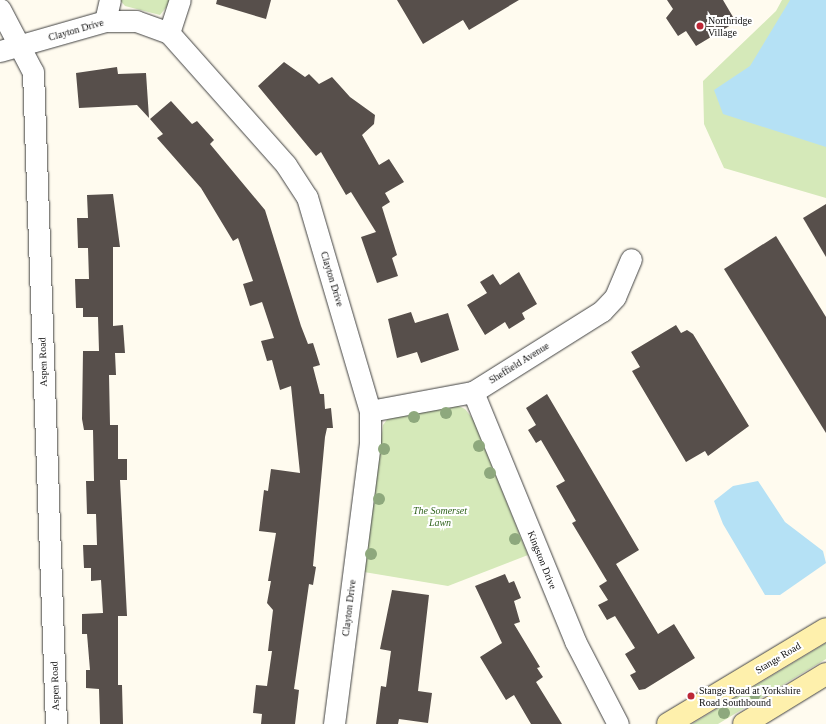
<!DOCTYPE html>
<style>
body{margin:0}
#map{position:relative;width:826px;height:724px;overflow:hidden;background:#fffbef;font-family:"Times New Roman",serif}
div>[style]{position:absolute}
.green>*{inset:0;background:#d5e9b9}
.water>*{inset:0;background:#b5e1f5}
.building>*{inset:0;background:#574f4b}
.roads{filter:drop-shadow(0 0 1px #414141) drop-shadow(0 0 1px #414141)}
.street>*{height:21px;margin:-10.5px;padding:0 10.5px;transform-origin:10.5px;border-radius:10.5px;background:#fff}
.secondary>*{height:22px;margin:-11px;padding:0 11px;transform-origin:11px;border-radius:11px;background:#fef0ac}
.trees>*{width:12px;height:12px;margin:-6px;border-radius:50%;background:#8ea87d}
.dots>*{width:11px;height:11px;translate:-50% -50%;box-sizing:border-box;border:2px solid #fff;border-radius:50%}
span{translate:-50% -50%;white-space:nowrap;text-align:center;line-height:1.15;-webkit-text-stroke:4px #fff;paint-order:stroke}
.poi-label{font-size:10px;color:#0e0e0e}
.left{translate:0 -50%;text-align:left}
.street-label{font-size:10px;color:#0e0e0e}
.park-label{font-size:10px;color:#32651f;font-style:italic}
</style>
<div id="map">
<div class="green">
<div style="clip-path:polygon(120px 0,172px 0,160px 15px,125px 6px)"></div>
<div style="clip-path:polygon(782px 0,826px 0,826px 198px,724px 168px,704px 124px,703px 81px,776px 11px)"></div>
<div style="clip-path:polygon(456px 405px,465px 409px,473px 419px,528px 555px,448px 586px,364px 572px,383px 425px,389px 417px)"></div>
<div style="clip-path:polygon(826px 643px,826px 659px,718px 724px,692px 724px)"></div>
</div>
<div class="water">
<div style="clip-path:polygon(790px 0,826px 0,826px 147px,723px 114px,714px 90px,750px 66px)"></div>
<div style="clip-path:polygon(758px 481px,785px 522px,823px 551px,826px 563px,780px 595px,765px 595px,723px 524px,714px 501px,733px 486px)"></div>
</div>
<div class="building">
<div style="clip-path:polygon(217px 0,271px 0,266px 19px,216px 4px)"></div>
<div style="clip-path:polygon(397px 0,519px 0,469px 30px,463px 20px,423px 44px)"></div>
<div style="clip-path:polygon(667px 0,723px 0,736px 22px,696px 46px,686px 31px,678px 36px,666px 18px,673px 9px)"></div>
<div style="clip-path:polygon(284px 62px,305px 77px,309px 74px,319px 84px,332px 77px,350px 97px,375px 115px,374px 124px,362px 135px,379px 165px,389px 159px,404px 182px,385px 193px,390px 202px,382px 207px,397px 255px,392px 258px,398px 276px,377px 283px,361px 237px,376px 232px,351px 192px,346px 195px,321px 152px,316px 156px,258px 86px)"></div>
<div style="clip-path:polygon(117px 67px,118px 74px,146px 73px,149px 118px,137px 105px,79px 108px,76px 73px)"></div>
<div style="clip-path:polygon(171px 101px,192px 124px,197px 121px,214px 140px,210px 144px,265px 210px,301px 326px,308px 344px,313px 343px,320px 365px,313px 367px,320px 394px,324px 394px,325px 409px,331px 408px,333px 428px,327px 428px,325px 437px,313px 566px,316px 567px,313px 585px,309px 584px,294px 689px,299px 690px,295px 724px,261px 724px,262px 714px,253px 713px,256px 685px,267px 686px,272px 651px,268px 651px,273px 610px,267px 603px,271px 581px,268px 581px,276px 533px,259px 531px,264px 490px,268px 491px,271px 469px,300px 473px,291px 386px,280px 390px,272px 360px,267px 361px,261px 341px,274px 338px,262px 302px,250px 306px,243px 284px,253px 281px,238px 238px,233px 241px,201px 188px,157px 138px,163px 134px,150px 119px)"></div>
<div style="clip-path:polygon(113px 194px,120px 247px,113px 247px,113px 326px,123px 325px,125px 353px,115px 353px,116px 375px,109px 375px,110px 425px,118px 425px,118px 459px,127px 459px,127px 480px,120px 480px,127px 616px,118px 616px,118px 685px,122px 685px,123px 724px,100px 724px,99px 689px,86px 688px,86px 670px,90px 670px,87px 634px,82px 634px,82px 614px,103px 613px,101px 580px,91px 581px,91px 568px,84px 568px,83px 545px,97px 545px,96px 514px,87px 514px,86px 481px,94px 481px,93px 430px,84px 430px,82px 419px,83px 351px,99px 351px,98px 317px,83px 317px,83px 308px,76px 308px,75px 279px,89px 279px,88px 248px,78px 248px,77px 218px,88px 218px,87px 195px)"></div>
<div style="clip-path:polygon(826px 204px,826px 257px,803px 218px)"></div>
<div style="clip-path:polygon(776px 236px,826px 317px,826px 433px,724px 269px)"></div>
<div style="clip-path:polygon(519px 272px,537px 304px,522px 313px,525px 319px,509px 329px,505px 322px,485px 335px,467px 305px,487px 293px,480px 282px,493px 274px,500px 285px)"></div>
<div style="clip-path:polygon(411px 312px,415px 323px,448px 313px,459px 350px,421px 363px,417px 352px,397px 358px,388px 319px)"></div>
<div style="clip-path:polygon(676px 325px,681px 333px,687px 330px,693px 334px,749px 426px,708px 456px,705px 451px,686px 462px,632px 371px,640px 367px,631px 352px)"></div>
<div style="clip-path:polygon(547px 394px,639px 550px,616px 564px,658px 634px,674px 624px,695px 658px,645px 689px,639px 690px,630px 675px,636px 672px,625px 654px,635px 648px,615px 616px,607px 620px,598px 605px,608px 600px,599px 586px,607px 581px,572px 523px,576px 521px,556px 486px,565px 481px,541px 440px,536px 443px,528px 430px,536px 425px,526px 408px)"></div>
<div style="clip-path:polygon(505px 574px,509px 583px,514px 581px,521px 598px,514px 601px,520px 622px,514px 624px,540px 667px,537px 668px,543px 677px,536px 682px,562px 724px,531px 724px,514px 695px,506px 700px,480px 657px,502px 643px,475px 586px)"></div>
<div style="clip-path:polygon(392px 590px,429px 595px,418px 691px,432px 693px,428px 723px,399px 719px,398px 724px,376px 724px,381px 686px,386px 687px,391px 651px,380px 649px)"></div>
</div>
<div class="roads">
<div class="street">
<div style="left:0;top:9px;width:71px;rotate:62.4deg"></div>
<div style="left:33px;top:72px;width:652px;rotate:87.98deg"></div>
<div style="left:105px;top:21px;width:22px;rotate:-77deg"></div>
<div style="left:169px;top:33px;width:35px;rotate:-72deg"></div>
<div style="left:0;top:51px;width:109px;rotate:-15.9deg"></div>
<div style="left:105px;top:21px;width:31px"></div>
<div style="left:136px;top:21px;width:35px;rotate:20deg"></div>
<div style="left:169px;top:33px;width:176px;rotate:48.4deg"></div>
<div style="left:286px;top:165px;width:38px;rotate:57deg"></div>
<div style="left:307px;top:197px;width:223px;rotate:73.6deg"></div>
<div style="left:370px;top:411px;width:32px;rotate:90deg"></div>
<div style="left:370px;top:443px;width:283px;rotate:97.3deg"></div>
<div style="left:473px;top:392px;width:269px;rotate:67.7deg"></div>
<div style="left:575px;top:641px;width:93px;rotate:62.6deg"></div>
<div style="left:370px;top:411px;width:105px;rotate:-10.5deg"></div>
<div style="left:473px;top:392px;width:152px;rotate:-32.1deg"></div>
<div style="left:602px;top:311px;width:19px;rotate:-47deg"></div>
<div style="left:615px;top:297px;width:41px;rotate:-67.2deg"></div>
</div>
<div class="secondary">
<div style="left:668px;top:724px;width:184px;rotate:-31deg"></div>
<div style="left:744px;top:724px;width:96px;rotate:-31.4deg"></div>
</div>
</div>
<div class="trees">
<div style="left:446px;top:413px"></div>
<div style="left:414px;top:417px"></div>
<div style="left:479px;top:446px"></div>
<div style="left:384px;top:449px"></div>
<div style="left:490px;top:473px"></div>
<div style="left:379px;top:499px"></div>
<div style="left:515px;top:539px"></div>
<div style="left:371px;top:554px"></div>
<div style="left:755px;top:694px"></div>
<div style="left:724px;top:713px"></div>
</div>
<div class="dots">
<div style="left:700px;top:26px;background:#bd2837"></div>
<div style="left:691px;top:696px;background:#bd2837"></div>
</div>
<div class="poi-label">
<span class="left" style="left:708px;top:26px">Northridge<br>Village</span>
<span class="left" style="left:699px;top:696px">Stange Road at Yorkshire<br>Road Southbound</span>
</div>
<div class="street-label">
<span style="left:76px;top:30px;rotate:-16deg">Clayton Drive</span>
<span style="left:332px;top:279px;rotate:73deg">Clayton Drive</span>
<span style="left:43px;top:362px;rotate:-92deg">Aspen Road</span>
<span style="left:519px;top:363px;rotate:-32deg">Sheffield Avenue</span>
<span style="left:542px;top:560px;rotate:68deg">Kingston Drive</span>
<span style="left:349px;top:608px;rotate:-83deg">Clayton Drive</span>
<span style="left:778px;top:658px;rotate:-31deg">Stange Road</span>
<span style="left:55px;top:686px;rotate:-92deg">Aspen Road</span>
</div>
<div class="park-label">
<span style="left:440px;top:516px">The Somerset<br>Lawn</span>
</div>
</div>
